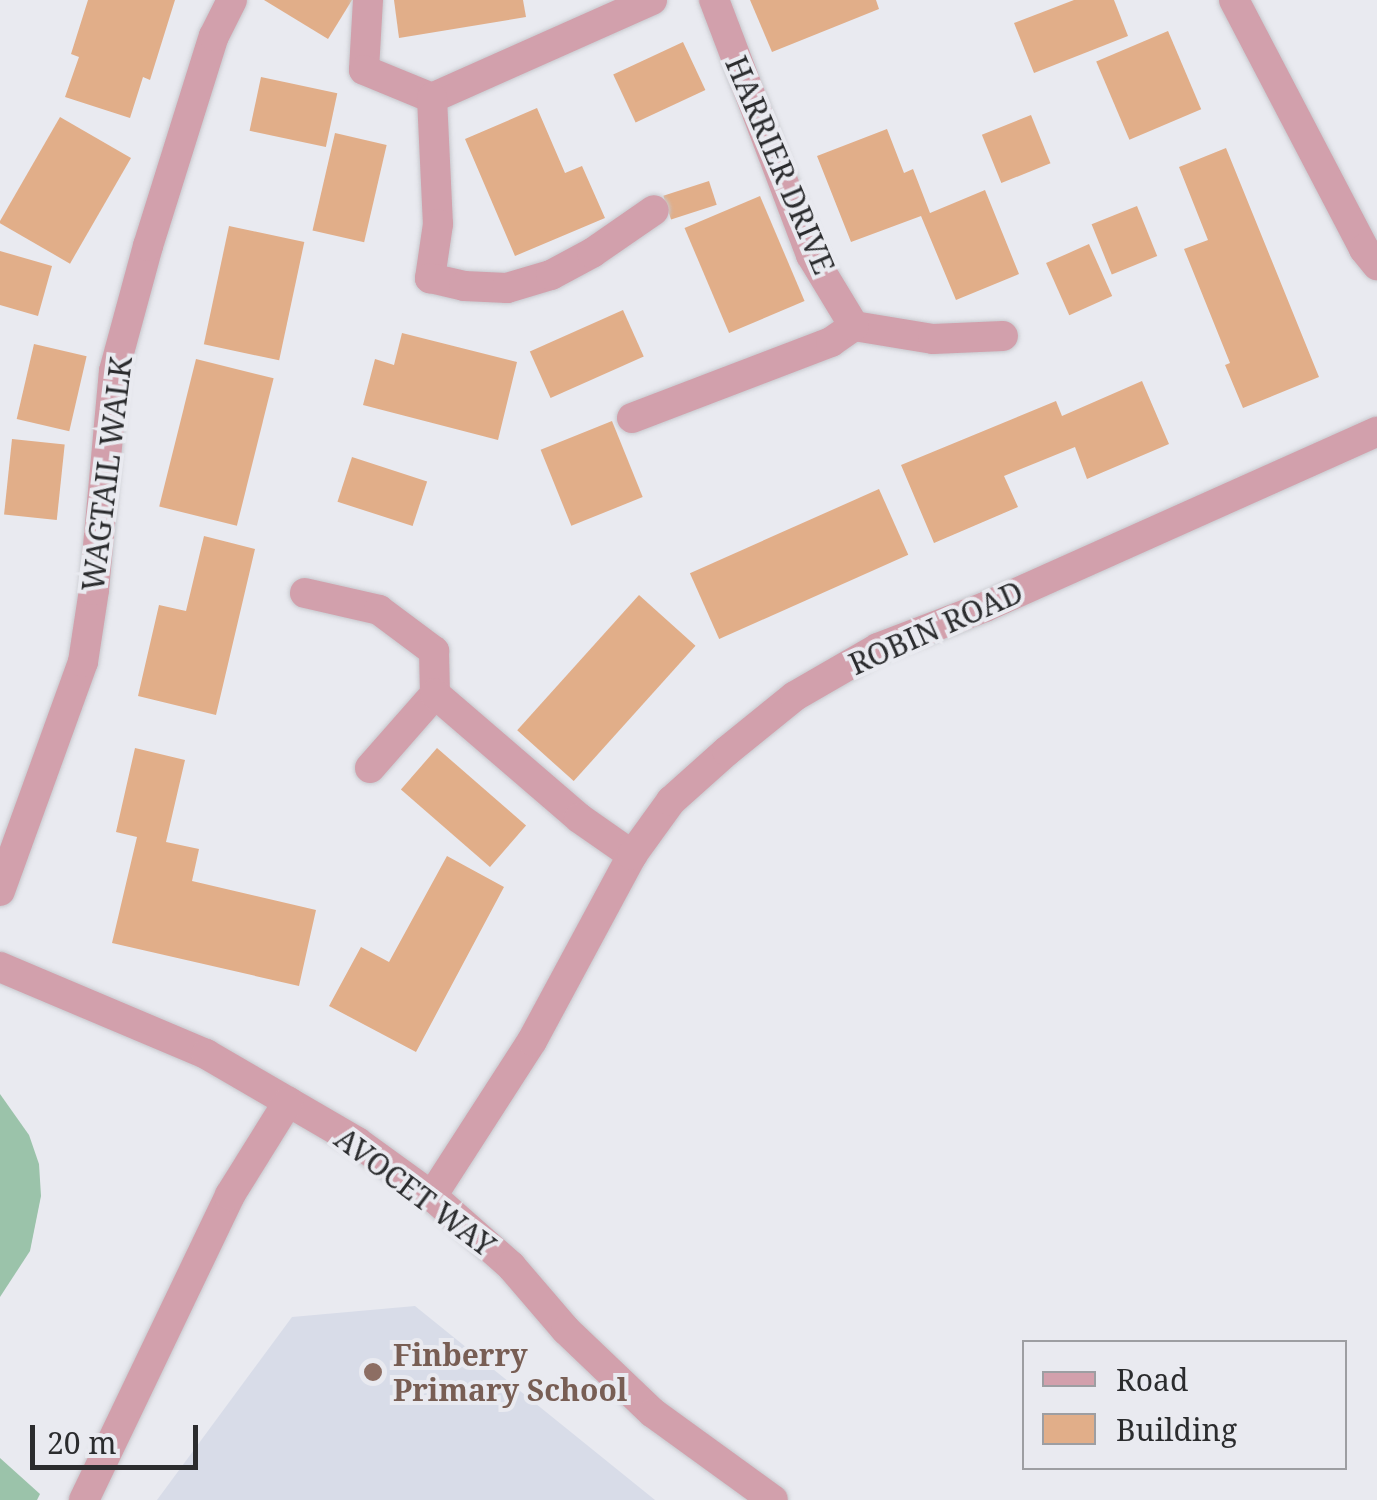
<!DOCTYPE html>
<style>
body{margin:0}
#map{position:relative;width:1377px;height:1500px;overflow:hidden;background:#e9eaf0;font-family:"Noto Serif",serif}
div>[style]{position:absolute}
.built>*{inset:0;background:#d8dce8}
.green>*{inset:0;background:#9bc3aa}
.building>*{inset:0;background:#e1ae89;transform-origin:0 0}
.roads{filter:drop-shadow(0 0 2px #c7c8cd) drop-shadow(0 0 2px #c7c8cd)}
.pedestrian>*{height:30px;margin:-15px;padding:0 15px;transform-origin:15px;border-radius:15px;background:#d2a0ac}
.minor>*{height:30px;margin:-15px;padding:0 15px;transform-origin:15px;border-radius:15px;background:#d2a0ac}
.dots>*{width:28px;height:28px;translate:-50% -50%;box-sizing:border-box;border:5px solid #e9eaf0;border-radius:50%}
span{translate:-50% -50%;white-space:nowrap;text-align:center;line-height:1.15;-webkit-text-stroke:8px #e9eaf0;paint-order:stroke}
.street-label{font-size:30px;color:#2b2c2e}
.education-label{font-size:30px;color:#785e54;font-weight:700}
.left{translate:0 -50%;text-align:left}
.legend{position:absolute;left:1022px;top:1340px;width:325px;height:130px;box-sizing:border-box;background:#e9eaf0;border:2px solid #9d9ea2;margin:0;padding:12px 18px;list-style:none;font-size:30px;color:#2b2c2e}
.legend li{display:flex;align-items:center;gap:20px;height:50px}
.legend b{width:50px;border:2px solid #9d9ea2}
.scale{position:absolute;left:30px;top:1425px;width:168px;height:45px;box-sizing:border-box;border:5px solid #2b2c2e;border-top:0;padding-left:12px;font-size:30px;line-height:35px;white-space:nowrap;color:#2b2c2e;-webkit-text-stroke:8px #e9eaf0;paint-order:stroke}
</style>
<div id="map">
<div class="built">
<div style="clip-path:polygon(415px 1306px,655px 1500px,157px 1500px,292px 1317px)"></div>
</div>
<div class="green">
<div style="clip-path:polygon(0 1094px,29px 1135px,39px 1164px,41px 1196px,30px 1251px,0 1297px)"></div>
<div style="clip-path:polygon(0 1458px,40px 1494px,37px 1500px,0 1500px)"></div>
</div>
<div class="building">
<div style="clip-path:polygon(88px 0,175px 0,150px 80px,143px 77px,130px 118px,65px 97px,79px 57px,71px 54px)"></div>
<div style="clip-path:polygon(264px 0,352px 0,328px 39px)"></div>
<div style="clip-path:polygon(394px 0,523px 0,526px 17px,399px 38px)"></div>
<div style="clip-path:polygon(750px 0,876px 0,879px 9px,772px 52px)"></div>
<div style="clip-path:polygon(1074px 0,1114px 0,1128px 36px,1034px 73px,1014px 23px)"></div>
<div style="left:1168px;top:31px;width:85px;height:78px;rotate:67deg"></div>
<div style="left:683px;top:42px;width:53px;height:77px;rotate:65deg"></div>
<div style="left:261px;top:77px;width:78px;height:55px;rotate:12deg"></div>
<div style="clip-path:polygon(537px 108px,565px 173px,582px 166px,605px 218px,515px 256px,465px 139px)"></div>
<div style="left:1031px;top:115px;width:52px;height:53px;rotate:68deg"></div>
<div style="left:60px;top:117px;width:82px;height:122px;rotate:30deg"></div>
<div style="clip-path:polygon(887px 129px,904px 173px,913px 169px,930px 213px,985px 190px,1019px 274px,956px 300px,921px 216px,851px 242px,817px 156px)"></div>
<div style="left:335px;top:133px;width:53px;height:100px;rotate:13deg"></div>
<div style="clip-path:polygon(1226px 148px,1319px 377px,1243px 408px,1225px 365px,1230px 363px,1184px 249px,1208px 240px,1179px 167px)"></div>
<div style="left:709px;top:181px;width:25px;height:48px;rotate:72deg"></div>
<div style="left:760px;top:196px;width:114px;height:82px;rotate:67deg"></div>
<div style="left:1137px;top:206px;width:54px;height:49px;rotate:68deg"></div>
<div style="left:229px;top:226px;width:77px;height:121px;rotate:12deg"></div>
<div style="left:1089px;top:244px;width:57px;height:47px;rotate:66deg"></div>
<div style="clip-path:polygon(0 251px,52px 266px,38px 316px,0 305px)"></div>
<div style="left:623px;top:310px;width:51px;height:102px;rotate:66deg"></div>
<div style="clip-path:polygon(402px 333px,517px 362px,498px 440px,363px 405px,375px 359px,394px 365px)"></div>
<div style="left:34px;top:344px;width:54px;height:77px;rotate:13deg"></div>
<div style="left:196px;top:359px;width:80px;height:152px;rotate:14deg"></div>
<div style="clip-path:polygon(1142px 381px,1169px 444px,1087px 479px,1075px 447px,1004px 476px,1018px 507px,934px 543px,901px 465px,1056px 401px,1062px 416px)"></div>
<div style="left:612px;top:421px;width:82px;height:77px;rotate:68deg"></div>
<div style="left:12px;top:439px;width:53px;height:76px;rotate:6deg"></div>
<div style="left:352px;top:457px;width:79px;height:47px;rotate:18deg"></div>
<div style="left:879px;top:489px;width:72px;height:207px;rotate:66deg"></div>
<div style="clip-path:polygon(204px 536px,255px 549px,216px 715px,138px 696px,159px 605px,186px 611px)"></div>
<div style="left:639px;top:595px;width:76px;height:182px;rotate:42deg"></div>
<div style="clip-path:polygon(135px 748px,185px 760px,166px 842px,199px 849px,192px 881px,316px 910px,299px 986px,112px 943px,137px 837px,116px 832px)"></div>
<div style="left:437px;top:748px;width:118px;height:55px;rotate:41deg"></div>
<div style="clip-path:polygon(447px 856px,504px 887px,416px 1052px,329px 1006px,361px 947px,389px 962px)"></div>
</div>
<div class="roads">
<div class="pedestrian">
<div style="left:0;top:891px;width:244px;rotate:-70.1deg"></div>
<div style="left:83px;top:662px;width:73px;rotate:-81.3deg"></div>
<div style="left:94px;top:590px;width:220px;rotate:-84.8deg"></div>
<div style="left:114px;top:371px;width:130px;rotate:-74.8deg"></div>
<div style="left:148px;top:246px;width:220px;rotate:-72.6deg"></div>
<div style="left:214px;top:36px;width:40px;rotate:-63.4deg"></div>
</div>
<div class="minor">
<div style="left:368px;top:0;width:70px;rotate:93.3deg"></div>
<div style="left:364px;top:70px;width:74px;rotate:22.4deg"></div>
<div style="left:652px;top:0;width:241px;rotate:156deg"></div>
<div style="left:432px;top:98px;width:126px;rotate:87.3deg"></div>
<div style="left:438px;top:224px;width:55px;rotate:98.4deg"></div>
<div style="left:430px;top:278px;width:35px;rotate:13deg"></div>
<div style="left:464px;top:286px;width:43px;rotate:2.7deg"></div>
<div style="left:507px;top:288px;width:46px;rotate:-16.5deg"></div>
<div style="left:551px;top:275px;width:47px;rotate:-28.2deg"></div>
<div style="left:592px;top:253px;width:75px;rotate:-34.7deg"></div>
<div style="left:1234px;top:0;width:281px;rotate:62.4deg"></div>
<div style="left:1364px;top:249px;width:21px;rotate:51deg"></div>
<div style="left:854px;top:326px;width:80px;rotate:9.3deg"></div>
<div style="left:933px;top:339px;width:70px;rotate:-2.5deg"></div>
<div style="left:632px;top:418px;width:213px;rotate:-20.9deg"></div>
<div style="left:831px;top:342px;width:28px;rotate:-35deg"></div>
<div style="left:854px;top:326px;width:83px;rotate:-121.2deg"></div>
<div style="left:811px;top:255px;width:273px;rotate:-110.8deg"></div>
<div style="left:305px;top:593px;width:76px;rotate:12.9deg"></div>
<div style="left:379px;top:610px;width:69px;rotate:36.7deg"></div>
<div style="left:434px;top:651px;width:43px;rotate:88.7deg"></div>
<div style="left:370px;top:768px;width:98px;rotate:-48.7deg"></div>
<div style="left:435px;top:694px;width:190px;rotate:40.7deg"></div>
<div style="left:579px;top:818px;width:65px;rotate:34.9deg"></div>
<div style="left:0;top:967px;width:224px;rotate:22.9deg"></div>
<div style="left:206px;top:1054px;width:175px;rotate:30.2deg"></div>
<div style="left:357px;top:1142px;width:92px;rotate:35.8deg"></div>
<div style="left:432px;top:1196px;width:106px;rotate:41.5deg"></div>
<div style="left:511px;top:1266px;width:84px;rotate:49.3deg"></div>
<div style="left:566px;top:1330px;width:120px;rotate:43.7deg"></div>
<div style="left:653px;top:1413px;width:148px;rotate:35.9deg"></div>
<div style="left:432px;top:1196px;width:184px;rotate:-57.2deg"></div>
<div style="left:532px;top:1041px;width:211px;rotate:-61.7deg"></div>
<div style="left:632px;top:855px;width:67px;rotate:-54.2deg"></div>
<div style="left:671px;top:801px;width:75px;rotate:-41.8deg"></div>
<div style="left:727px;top:751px;width:87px;rotate:-39deg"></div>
<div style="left:795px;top:696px;width:96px;rotate:-30deg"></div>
<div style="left:878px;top:648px;width:115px;rotate:-21deg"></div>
<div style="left:985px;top:607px;width:429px;rotate:-24.1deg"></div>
<div style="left:84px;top:1500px;width:338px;rotate:-64.4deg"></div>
<div style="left:230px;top:1195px;width:110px;rotate:-58.1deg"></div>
</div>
</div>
<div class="dots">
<div style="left:373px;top:1372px;background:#8d6e63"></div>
</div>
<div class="street-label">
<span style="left:780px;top:165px;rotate:67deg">HARRIER DRIVE</span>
<span style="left:107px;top:474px;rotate:-83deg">WAGTAIL WALK</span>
<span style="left:936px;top:628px;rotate:-24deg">ROBIN ROAD</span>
<span style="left:415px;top:1192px;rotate:37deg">AVOCET WAY</span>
</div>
<div class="education-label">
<span class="left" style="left:393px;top:1372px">Finberry<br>Primary School</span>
</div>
<ul class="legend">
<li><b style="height:12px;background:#d2a0ac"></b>Road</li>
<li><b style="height:28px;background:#e1ae89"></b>Building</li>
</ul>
<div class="scale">20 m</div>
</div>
